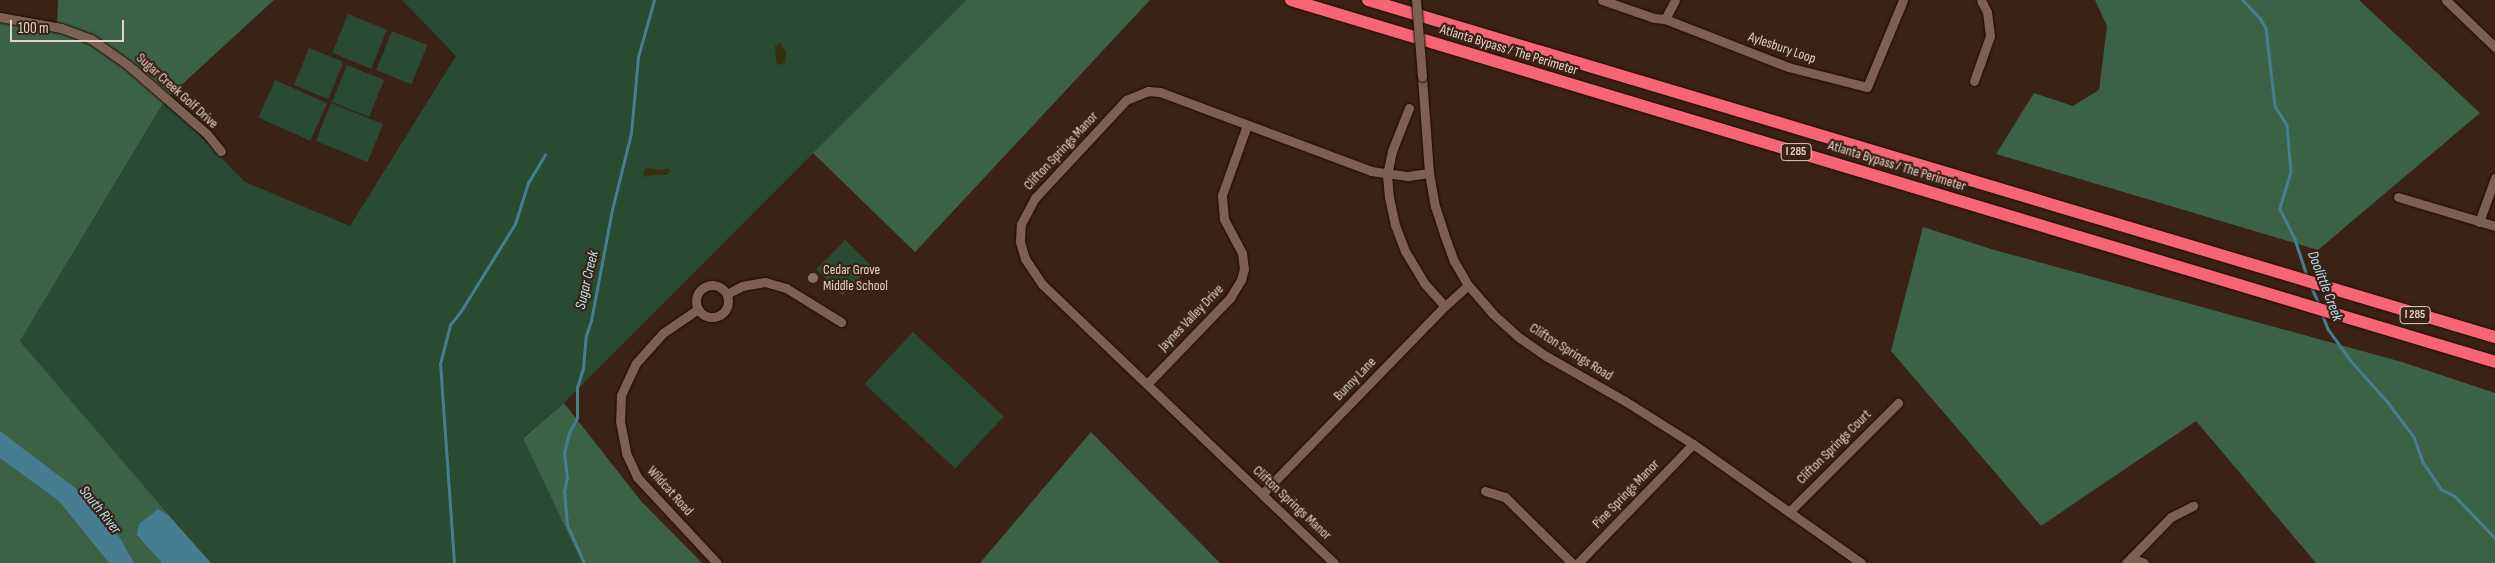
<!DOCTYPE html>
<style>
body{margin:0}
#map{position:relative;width:2495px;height:563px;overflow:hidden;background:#3a2214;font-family:"Sofia Sans Condensed",sans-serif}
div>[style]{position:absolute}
.green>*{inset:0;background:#294b31;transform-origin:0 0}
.forest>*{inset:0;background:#3b6244}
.sand>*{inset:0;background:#382f0f}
.water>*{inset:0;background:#467d91}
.stream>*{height:2.5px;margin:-1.25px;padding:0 1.25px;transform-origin:1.25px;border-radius:1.25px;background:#467d91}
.roads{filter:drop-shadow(0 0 1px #200a01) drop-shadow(0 0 1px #200a01)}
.minor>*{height:9px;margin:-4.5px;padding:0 4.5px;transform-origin:4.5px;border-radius:4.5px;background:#7d6051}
.minor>.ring{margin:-4.5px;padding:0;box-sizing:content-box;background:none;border:9px solid #7d6051;border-radius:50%}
.highway>*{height:12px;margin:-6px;padding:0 6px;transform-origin:6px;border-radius:6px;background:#f66475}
.bridges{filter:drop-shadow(0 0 1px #200a01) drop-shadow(0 0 1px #200a01)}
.minor-bridge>*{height:9px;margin:-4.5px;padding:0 4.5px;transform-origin:4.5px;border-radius:4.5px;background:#7d6051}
.dots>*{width:14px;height:14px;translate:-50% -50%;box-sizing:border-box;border:2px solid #3a2214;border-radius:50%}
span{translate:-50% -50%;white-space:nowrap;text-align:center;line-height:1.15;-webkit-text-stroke:4.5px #3a2214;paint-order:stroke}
.shield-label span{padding:1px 4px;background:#3a2214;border:1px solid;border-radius:4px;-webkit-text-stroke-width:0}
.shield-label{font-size:12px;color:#e1d1c8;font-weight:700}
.street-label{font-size:14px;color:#e1d1c8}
.poi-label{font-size:14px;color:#e1d1c8}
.left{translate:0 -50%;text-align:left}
.water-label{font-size:15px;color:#b2e3f6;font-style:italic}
.scale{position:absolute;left:10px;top:20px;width:114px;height:22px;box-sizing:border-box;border:2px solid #e1d1c8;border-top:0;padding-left:6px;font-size:15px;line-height:18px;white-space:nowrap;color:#e1d1c8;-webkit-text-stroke:4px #3a2214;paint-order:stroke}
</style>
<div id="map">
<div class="green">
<div style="clip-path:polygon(402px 0,966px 0,564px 403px,523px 437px,582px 563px,210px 563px,20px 341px,165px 100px,245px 182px,350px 226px,456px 56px)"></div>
<div style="left:348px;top:14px;width:42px;height:42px;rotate:22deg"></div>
<div style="left:392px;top:31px;width:38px;height:42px;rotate:22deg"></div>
<div style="left:309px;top:48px;width:37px;height:40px;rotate:22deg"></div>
<div style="left:347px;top:65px;width:40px;height:40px;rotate:22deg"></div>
<div style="left:275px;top:80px;width:57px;height:41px;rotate:24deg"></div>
<div style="left:331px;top:103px;width:56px;height:41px;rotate:22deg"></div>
<div style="left:845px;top:240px;width:37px;height:41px;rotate:44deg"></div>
<div style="left:913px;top:332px;width:124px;height:71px;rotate:43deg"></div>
</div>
<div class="forest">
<div style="clip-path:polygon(58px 0,274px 0,165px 100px,20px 341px,210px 563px,0 563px,0 17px,57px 25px)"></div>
<div style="clip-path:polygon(966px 0,1150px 0,915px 252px,813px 153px)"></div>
<div style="clip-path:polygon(2095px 0,2359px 0,2480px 113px,2318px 250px,1996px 154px,2034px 93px,2073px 106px,2099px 90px,2107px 26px)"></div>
<div style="clip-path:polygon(1923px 227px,1991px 249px,2402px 362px,2495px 393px,2495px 563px,2316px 563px,2196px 421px,2041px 526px,1891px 351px)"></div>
<div style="clip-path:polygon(564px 403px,641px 501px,702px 563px,582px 563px,523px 438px)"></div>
<div style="clip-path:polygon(1091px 432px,1220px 563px,980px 563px)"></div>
</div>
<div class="sand">
<div style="clip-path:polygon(780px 43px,786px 52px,785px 63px,779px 65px,776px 62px,775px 46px)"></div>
<div style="clip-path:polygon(648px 168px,662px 170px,667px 168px,671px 171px,667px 175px,652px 175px,643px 177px,644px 170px)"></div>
</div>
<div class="water">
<div style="clip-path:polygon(0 431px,87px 497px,120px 538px,134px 563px,109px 563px,59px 501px,0 458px)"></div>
<div style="clip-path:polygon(158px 509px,169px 516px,211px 563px,162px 563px,137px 535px,139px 524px)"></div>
</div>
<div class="stream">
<div style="left:2243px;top:0;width:25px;rotate:47deg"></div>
<div style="left:2260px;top:18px;width:12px;rotate:59deg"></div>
<div style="left:2266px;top:28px;width:79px;rotate:83.4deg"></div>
<div style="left:2275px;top:106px;width:22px;rotate:58deg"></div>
<div style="left:2287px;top:125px;width:47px;rotate:85.1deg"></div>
<div style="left:2291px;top:172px;width:39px;rotate:107deg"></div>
<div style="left:2280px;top:209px;width:34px;rotate:63deg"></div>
<div style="left:2295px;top:239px;width:39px;rotate:72deg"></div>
<div style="left:2312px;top:288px;width:17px;rotate:66deg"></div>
<div style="left:2323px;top:316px;width:14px;rotate:69deg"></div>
<div style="left:2328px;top:329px;width:39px;rotate:54deg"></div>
<div style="left:2351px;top:361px;width:54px;rotate:48deg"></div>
<div style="left:2387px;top:401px;width:45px;rotate:53.1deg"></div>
<div style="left:2414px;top:437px;width:27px;rotate:70deg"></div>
<div style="left:2423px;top:462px;width:32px;rotate:56deg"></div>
<div style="left:2441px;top:489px;width:16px;rotate:27deg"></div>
<div style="left:2455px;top:496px;width:58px;rotate:46.4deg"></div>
<div style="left:454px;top:563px;width:199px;rotate:-94deg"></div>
<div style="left:440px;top:364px;width:40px;rotate:-75.6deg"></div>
<div style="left:450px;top:325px;width:18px;rotate:-52deg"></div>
<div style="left:461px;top:311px;width:102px;rotate:-58.2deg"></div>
<div style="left:515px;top:224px;width:43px;rotate:-72.4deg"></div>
<div style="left:528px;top:183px;width:33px;rotate:-59deg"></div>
<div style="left:584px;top:563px;width:42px;rotate:-114.1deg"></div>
<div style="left:567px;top:525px;width:33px;rotate:-95deg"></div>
<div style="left:564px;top:492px;width:14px;rotate:-78deg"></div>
<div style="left:567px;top:478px;width:25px;rotate:-97deg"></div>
<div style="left:564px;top:453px;width:21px;rotate:-76deg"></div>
<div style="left:569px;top:433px;width:17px;rotate:-62deg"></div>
<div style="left:577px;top:418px;width:30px;rotate:-90deg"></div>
<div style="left:577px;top:388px;width:21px;rotate:-73deg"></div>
<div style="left:583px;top:368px;width:32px;rotate:-85deg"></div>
<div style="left:586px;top:336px;width:16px;rotate:-72deg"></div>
<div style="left:591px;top:321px;width:113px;rotate:-79.3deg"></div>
<div style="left:612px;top:210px;width:79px;rotate:-76.1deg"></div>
<div style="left:631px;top:133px;width:76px;rotate:-84.7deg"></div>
<div style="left:638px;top:57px;width:59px;rotate:-74.3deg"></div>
</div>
<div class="roads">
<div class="minor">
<div style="left:1602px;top:0;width:55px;rotate:19.1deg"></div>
<div style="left:1654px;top:18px;width:11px;rotate:5deg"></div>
<div style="left:1665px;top:19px;width:132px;rotate:21.3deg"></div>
<div style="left:1788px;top:67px;width:81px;rotate:14.2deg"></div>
<div style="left:1867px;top:87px;width:94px;rotate:-67.5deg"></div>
<div style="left:2446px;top:0;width:68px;rotate:43.8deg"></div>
<div style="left:0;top:17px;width:62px;rotate:10.2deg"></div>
<div style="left:61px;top:28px;width:32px;rotate:20deg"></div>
<div style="left:91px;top:39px;width:45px;rotate:35.1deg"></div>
<div style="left:128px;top:65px;width:105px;rotate:41.1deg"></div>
<div style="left:207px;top:134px;width:22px;rotate:51deg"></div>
<div style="left:1665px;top:19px;width:21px;rotate:-62deg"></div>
<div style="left:1422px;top:77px;width:96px;rotate:85.8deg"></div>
<div style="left:1429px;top:173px;width:34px;rotate:80deg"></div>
<div style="left:1435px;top:206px;width:29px;rotate:72deg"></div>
<div style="left:1444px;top:234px;width:29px;rotate:70deg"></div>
<div style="left:1454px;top:261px;width:28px;rotate:60deg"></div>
<div style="left:1468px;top:285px;width:38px;rotate:49deg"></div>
<div style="left:1493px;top:314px;width:36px;rotate:42deg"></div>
<div style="left:1520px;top:338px;width:32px;rotate:35deg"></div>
<div style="left:1546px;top:356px;width:91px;rotate:29.7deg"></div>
<div style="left:1625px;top:401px;width:80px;rotate:32.3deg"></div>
<div style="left:1693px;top:444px;width:206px;rotate:35.3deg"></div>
<div style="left:1974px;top:81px;width:48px;rotate:-70.4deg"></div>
<div style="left:1990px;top:36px;width:24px;rotate:-97deg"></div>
<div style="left:1987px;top:12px;width:13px;rotate:-117deg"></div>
<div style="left:1409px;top:108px;width:46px;rotate:111.6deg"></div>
<div style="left:1392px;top:151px;width:25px;rotate:102deg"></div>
<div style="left:1387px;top:175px;width:22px;rotate:85deg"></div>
<div style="left:1389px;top:197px;width:29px;rotate:78deg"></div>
<div style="left:1395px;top:225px;width:28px;rotate:69deg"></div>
<div style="left:1405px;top:251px;width:37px;rotate:59deg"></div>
<div style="left:1424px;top:283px;width:31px;rotate:48deg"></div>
<div style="left:2398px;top:197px;width:101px;rotate:16.6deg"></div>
<div style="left:2479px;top:222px;width:47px;rotate:-70deg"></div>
<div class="ring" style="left:696px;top:285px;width:23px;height:23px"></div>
<div style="left:727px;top:294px;width:17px;rotate:-28deg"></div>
<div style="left:742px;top:286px;width:23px;rotate:-10deg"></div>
<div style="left:765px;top:282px;width:22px;rotate:16deg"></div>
<div style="left:786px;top:288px;width:65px;rotate:31.7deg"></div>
<div style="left:698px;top:309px;width:42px;rotate:145.6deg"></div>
<div style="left:663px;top:333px;width:40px;rotate:132deg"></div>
<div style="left:636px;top:363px;width:35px;rotate:115deg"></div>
<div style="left:621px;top:395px;width:26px;rotate:92deg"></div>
<div style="left:620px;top:421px;width:33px;rotate:79deg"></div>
<div style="left:626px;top:453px;width:26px;rotate:65deg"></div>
<div style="left:637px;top:477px;width:117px;rotate:47.1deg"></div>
<div style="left:1147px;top:384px;width:120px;rotate:-46deg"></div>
<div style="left:1230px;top:298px;width:21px;rotate:-59deg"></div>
<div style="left:1241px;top:280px;width:11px;rotate:-75deg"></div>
<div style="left:1244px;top:269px;width:16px;rotate:-97deg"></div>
<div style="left:1242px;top:253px;width:38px;rotate:-118deg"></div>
<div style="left:1224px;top:219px;width:24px;rotate:-95deg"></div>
<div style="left:1222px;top:195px;width:74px;rotate:-70.3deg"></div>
<div style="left:1485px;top:491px;width:21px;rotate:17deg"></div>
<div style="left:1505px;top:497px;width:94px;rotate:44.6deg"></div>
<div style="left:1262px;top:494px;width:262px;rotate:-45.8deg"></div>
<div style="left:1445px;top:306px;width:31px;rotate:-42deg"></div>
<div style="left:1790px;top:511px;width:153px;rotate:-45deg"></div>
<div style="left:2131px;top:558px;width:57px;rotate:-45.7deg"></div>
<div style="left:2171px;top:517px;width:25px;rotate:-27deg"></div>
<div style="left:1334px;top:563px;width:404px;rotate:-136.3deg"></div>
<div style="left:1042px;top:284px;width:30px;rotate:-124deg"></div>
<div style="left:1025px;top:259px;width:19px;rotate:-106deg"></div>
<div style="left:1020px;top:241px;width:17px;rotate:-87deg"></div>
<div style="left:1021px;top:224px;width:30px;rotate:-62deg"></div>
<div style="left:1035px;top:198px;width:134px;rotate:-47.1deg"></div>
<div style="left:1126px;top:100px;width:24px;rotate:-22deg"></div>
<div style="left:1148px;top:91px;width:12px;rotate:5deg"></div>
<div style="left:1160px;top:92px;width:225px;rotate:20.5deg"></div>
<div style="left:1371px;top:171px;width:37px;rotate:8deg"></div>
<div style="left:1408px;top:176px;width:21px;rotate:-8deg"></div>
<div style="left:1578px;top:563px;width:165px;rotate:-46deg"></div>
<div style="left:2126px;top:563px;width:7px;rotate:-45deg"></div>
<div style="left:2131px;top:558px;width:14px;rotate:21deg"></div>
</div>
<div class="highway">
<div style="left:1291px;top:0;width:1257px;rotate:16.73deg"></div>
<div style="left:1368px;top:0;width:1176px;rotate:16.65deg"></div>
</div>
</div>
<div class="bridges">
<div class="minor-bridge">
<div style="left:1416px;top:0;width:77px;rotate:85.5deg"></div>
</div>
</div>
<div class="dots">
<div style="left:813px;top:278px;background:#8d6e63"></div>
</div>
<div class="shield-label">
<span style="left:1796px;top:152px">I 285</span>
<span style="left:2415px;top:315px">I 285</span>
</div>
<div class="street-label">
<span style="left:1782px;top:48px;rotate:19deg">Aylesbury Loop</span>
<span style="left:1509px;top:50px;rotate:17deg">Atlanta Bypass / The Perimeter</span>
<span style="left:177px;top:91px;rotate:42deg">Sugar Creek Golf Drive</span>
<span style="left:1061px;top:151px;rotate:-47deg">Clifton Springs Manor</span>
<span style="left:1897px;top:166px;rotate:17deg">Atlanta Bypass / The Perimeter</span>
<span style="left:1191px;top:318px;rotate:-46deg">Jaynes Valley Drive</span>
<span style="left:1571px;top:352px;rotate:32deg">Clifton Springs Road</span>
<span style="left:1355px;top:379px;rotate:-46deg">Bunny Lane</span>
<span style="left:1834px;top:447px;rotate:-45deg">Clifton Springs Court</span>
<span style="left:670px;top:491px;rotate:48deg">Wildcat Road</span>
<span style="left:1626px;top:494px;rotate:-46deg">Pine Springs Manor</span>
<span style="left:1292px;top:503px;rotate:43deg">Clifton Springs Manor</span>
</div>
<div class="poi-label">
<span class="left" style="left:823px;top:278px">Cedar Grove<br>Middle School</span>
</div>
<div class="water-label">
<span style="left:587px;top:280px;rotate:-77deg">Sugar Creek</span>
<span style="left:2325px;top:286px;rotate:69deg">Doolittle Creek</span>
<span style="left:100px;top:510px;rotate:51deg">South River</span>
</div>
<div class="scale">100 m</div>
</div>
